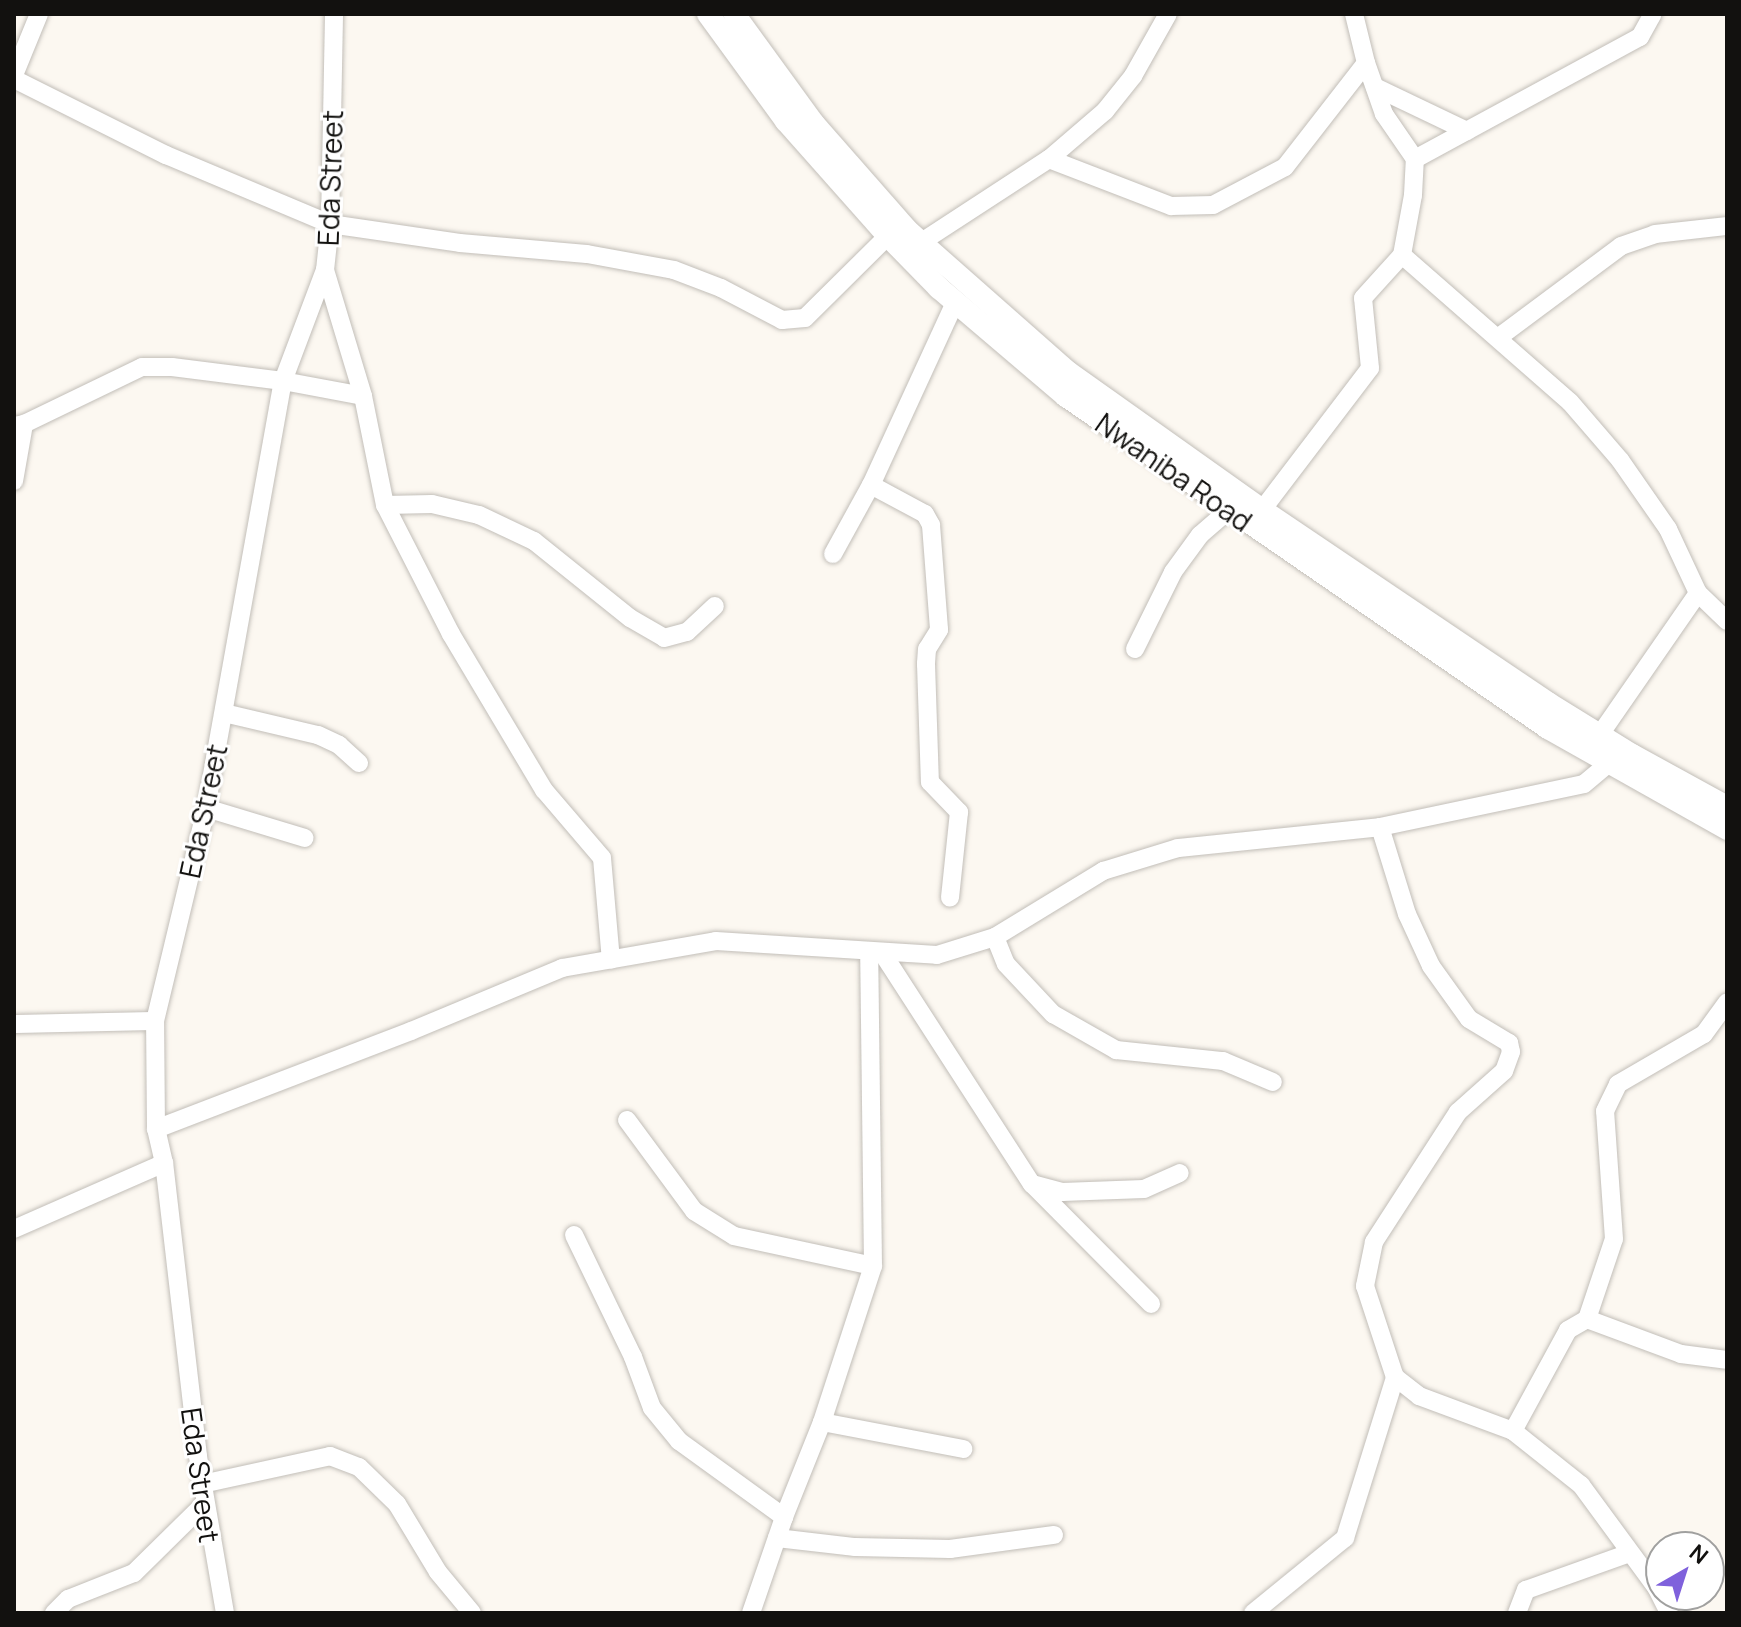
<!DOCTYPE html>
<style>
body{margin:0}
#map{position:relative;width:1741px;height:1627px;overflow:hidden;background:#fcf8f1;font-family:Manrope,sans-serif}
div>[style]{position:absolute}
.roads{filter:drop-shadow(0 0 2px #c2beb8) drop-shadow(0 0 2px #c2beb8)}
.minor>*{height:18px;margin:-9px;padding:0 9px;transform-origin:9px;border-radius:9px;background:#fff}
.major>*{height:22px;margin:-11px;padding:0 11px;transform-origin:11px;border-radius:11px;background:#fff}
span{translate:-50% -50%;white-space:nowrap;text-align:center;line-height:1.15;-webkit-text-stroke:6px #fff;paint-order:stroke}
.street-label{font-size:28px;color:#12110f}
.frame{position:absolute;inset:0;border:16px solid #12110f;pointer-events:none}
.north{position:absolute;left:1645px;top:1531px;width:80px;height:80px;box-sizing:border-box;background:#fff;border:2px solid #a0a09f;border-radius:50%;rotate:39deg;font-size:22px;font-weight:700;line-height:32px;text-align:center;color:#12110f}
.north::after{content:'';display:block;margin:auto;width:28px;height:36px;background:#7f61dc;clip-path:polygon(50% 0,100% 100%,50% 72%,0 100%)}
</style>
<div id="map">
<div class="roads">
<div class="minor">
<div style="left:14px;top:75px;width:66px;rotate:-67.7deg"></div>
<div style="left:14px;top:79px;width:170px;rotate:26.6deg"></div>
<div style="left:166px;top:155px;width:178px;rotate:22.8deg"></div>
<div style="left:330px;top:224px;width:131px;rotate:8.3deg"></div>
<div style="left:460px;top:243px;width:127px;rotate:5deg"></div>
<div style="left:587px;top:254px;width:88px;rotate:10.4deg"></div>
<div style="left:674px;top:270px;width:50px;rotate:21deg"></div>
<div style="left:721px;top:288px;width:69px;rotate:27.7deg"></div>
<div style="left:782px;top:320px;width:23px;rotate:-5deg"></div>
<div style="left:805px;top:318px;width:117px;rotate:-44.7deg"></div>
<div style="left:1375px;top:87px;width:102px;rotate:25.6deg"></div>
<div style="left:1049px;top:159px;width:131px;rotate:21.1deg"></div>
<div style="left:1171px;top:206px;width:42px;rotate:-1.4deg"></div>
<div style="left:1213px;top:205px;width:81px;rotate:-27.8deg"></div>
<div style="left:1285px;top:167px;width:132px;rotate:-52.1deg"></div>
<div style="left:1415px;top:159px;width:256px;rotate:-28.5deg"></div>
<div style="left:1640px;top:37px;width:26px;rotate:-61deg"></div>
<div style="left:920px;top:243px;width:154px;rotate:-33.1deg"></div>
<div style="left:1049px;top:159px;width:74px;rotate:-40.6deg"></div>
<div style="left:1105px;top:111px;width:45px;rotate:-51.3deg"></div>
<div style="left:1133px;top:76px;width:71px;rotate:-60.6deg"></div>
<div style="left:1402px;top:255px;width:223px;rotate:41.2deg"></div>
<div style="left:1570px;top:402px;width:77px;rotate:49.2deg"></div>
<div style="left:1620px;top:460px;width:84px;rotate:55.2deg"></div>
<div style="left:1668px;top:529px;width:71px;rotate:64.9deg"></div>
<div style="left:1698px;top:593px;width:186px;rotate:124.7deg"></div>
<div style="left:325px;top:270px;width:132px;rotate:73.2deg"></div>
<div style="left:363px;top:396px;width:111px;rotate:78.6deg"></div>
<div style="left:385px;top:505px;width:145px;rotate:62.9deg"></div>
<div style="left:451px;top:634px;width:182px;rotate:59.2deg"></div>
<div style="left:544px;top:790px;width:89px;rotate:49.5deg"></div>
<div style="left:602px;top:858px;width:102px;rotate:85deg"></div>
<div style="left:1499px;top:337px;width:152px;rotate:-36.7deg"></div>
<div style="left:1621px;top:246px;width:36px;rotate:-19deg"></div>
<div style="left:1655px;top:234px;width:71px;rotate:-6.4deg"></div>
<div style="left:14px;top:426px;width:10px;rotate:-11deg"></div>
<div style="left:24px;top:424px;width:131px;rotate:-25.8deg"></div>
<div style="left:142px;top:367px;width:30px"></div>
<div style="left:172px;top:367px;width:112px;rotate:7.2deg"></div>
<div style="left:283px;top:381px;width:81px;rotate:10.6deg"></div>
<div style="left:14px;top:481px;width:58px;rotate:-80deg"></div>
<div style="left:871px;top:485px;width:61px;rotate:28.2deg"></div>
<div style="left:925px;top:514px;width:13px;rotate:61deg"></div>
<div style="left:931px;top:525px;width:105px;rotate:85.6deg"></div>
<div style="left:939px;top:630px;width:22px;rotate:122deg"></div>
<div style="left:927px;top:649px;width:15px;rotate:94deg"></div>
<div style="left:926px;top:664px;width:118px;rotate:88.1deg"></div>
<div style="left:930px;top:782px;width:42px;rotate:46deg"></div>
<div style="left:959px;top:812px;width:86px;rotate:96deg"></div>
<div style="left:385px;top:505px;width:47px;rotate:-1.2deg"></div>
<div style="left:432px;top:504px;width:48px;rotate:13.2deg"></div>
<div style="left:479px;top:515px;width:61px;rotate:25.3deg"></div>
<div style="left:534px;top:541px;width:123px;rotate:38.7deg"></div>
<div style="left:630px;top:618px;width:39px;rotate:30deg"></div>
<div style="left:664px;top:638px;width:24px;rotate:-15deg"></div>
<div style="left:687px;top:632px;width:38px;rotate:-43deg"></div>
<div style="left:1262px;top:510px;width:178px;rotate:-52.7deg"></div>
<div style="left:1370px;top:368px;width:70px;rotate:-95.7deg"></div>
<div style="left:1363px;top:298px;width:58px;rotate:-47.8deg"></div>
<div style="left:1402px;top:255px;width:61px;rotate:-79.6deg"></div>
<div style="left:1413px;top:195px;width:36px;rotate:-87deg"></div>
<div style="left:1415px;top:159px;width:55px;rotate:-124.6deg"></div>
<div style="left:1384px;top:114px;width:54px;rotate:-109.4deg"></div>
<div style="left:1366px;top:63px;width:50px;rotate:-103.8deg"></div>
<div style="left:833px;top:554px;width:79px;rotate:-61.2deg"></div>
<div style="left:871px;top:485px;width:201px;rotate:-65.3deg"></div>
<div style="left:1698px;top:593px;width:40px;rotate:44deg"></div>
<div style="left:1135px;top:649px;width:86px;rotate:-63.7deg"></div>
<div style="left:1173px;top:572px;width:46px;rotate:-53.9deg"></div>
<div style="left:1200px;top:535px;width:37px;rotate:-41deg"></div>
<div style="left:224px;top:713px;width:97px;rotate:13.2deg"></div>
<div style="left:318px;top:735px;width:23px;rotate:25deg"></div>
<div style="left:339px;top:745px;width:27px;rotate:42deg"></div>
<div style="left:206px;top:808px;width:103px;rotate:16.9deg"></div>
<div style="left:1380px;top:827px;width:91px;rotate:72.8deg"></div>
<div style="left:1407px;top:914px;width:57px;rotate:65.2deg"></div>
<div style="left:1431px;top:966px;width:65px;rotate:54.4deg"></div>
<div style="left:1469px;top:1019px;width:47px;rotate:31deg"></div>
<div style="left:1509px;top:1043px;width:9px;rotate:77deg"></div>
<div style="left:1511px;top:1052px;width:20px;rotate:110deg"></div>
<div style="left:1504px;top:1071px;width:62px;rotate:138.3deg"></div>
<div style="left:1458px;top:1112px;width:155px;rotate:122.9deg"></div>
<div style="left:1374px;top:1242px;width:45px;rotate:101.6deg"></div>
<div style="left:1365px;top:1286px;width:96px;rotate:71.8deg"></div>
<div style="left:1395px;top:1377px;width:31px;rotate:38deg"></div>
<div style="left:1419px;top:1396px;width:100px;rotate:20.4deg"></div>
<div style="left:1513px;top:1431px;width:87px;rotate:38.5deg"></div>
<div style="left:1581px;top:1485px;width:127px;rotate:53.7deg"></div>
<div style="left:1656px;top:1587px;width:29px;rotate:63deg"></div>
<div style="left:995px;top:937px;width:29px;rotate:68deg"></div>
<div style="left:1006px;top:964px;width:69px;rotate:46.8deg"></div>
<div style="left:1053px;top:1014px;width:73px;rotate:29.7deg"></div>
<div style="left:1116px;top:1050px;width:108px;rotate:5.9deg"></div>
<div style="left:1223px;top:1061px;width:54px;rotate:22.8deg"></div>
<div style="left:883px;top:954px;width:274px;rotate:57.1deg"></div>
<div style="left:1032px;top:1184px;width:169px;rotate:45.2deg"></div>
<div style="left:14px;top:1024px;width:141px;rotate:-1.2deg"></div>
<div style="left:627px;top:1120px;width:113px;rotate:53.6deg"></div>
<div style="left:694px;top:1211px;width:47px;rotate:32deg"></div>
<div style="left:734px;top:1236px;width:142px;rotate:12.2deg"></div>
<div style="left:156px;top:1129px;width:273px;rotate:-21deg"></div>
<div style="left:411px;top:1031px;width:164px;rotate:-22.6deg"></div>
<div style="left:562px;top:968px;width:156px;rotate:-9.9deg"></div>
<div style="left:716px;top:941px;width:221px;rotate:3.6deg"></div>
<div style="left:937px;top:955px;width:61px;rotate:-17.2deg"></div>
<div style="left:995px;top:937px;width:127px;rotate:-31.4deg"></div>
<div style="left:1103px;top:871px;width:78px;rotate:-17deg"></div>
<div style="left:1178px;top:848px;width:203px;rotate:-5.9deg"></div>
<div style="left:1380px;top:827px;width:208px;rotate:-11.9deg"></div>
<div style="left:1584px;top:784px;width:31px;rotate:-40deg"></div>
<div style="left:1032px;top:1184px;width:31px;rotate:15deg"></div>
<div style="left:1062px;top:1192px;width:82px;rotate:-2.1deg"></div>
<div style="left:1144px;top:1189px;width:39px;rotate:-24deg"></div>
<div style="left:14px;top:1229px;width:164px;rotate:-23.7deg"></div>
<div style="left:574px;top:1235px;width:136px;rotate:64.2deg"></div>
<div style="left:633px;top:1357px;width:54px;rotate:69.6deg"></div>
<div style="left:652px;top:1408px;width:43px;rotate:50.7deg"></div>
<div style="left:679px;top:1441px;width:130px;rotate:35.9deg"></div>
<div style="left:1587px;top:1319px;width:84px;rotate:-71.4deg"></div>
<div style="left:1614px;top:1239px;width:128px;rotate:-94deg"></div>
<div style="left:1605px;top:1111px;width:30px;rotate:-64deg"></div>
<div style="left:1618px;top:1084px;width:99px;rotate:-30.2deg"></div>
<div style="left:1704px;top:1034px;width:39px;rotate:-54deg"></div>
<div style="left:822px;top:1422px;width:144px;rotate:10.8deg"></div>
<div style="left:1513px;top:1431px;width:115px;rotate:-61.4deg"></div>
<div style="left:1568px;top:1330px;width:22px;rotate:-30deg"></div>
<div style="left:1587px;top:1319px;width:100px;rotate:20.4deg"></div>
<div style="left:1681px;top:1354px;width:46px;rotate:7.4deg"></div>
<div style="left:202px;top:1484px;width:131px;rotate:-12.3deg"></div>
<div style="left:330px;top:1456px;width:31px;rotate:21deg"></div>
<div style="left:359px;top:1467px;width:53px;rotate:44.2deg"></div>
<div style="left:397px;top:1504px;width:79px;rotate:58.9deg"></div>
<div style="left:438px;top:1572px;width:53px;rotate:50.3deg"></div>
<div style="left:777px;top:1538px;width:79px;rotate:6.6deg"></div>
<div style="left:855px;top:1547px;width:95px;rotate:1.2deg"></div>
<div style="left:950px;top:1549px;width:105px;rotate:-7.7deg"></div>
<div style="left:54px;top:1613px;width:20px;rotate:-45deg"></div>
<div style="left:68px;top:1599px;width:71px;rotate:-21.5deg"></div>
<div style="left:134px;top:1573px;width:100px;rotate:-44.6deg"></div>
<div style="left:225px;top:1613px;width:159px;rotate:-99.8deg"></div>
<div style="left:198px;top:1456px;width:295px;rotate:-96.6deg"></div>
<div style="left:164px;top:1163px;width:35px;rotate:-103deg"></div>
<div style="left:156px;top:1129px;width:108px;rotate:-90.5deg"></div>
<div style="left:155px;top:1021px;width:219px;rotate:-76.5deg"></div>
<div style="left:206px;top:808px;width:434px;rotate:-79.8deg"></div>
<div style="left:283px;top:381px;width:119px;rotate:-69.3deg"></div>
<div style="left:325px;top:270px;width:46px;rotate:-83.8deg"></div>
<div style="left:330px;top:224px;width:210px;rotate:-88.9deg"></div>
<div style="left:751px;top:1613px;width:102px;rotate:-71deg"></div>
<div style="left:784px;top:1517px;width:102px;rotate:-68.2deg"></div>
<div style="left:822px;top:1422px;width:164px;rotate:-71.9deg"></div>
<div style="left:873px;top:1266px;width:315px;rotate:-90.7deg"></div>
<div style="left:1253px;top:1613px;width:119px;rotate:-39.2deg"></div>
<div style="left:1345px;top:1538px;width:169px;rotate:-72.7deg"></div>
<div style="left:1517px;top:1613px;width:25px;rotate:-69deg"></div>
<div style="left:1526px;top:1590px;width:110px;rotate:-19.6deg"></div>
</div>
<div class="major">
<div style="left:708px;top:14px;width:132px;rotate:53.9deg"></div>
<div style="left:786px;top:121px;width:154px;rotate:48.4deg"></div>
<div style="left:888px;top:236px;width:73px;rotate:45.6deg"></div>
<div style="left:939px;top:288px;width:167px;rotate:40.4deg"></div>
<div style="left:1066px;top:396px;width:585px;rotate:34.56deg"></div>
<div style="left:1548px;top:728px;width:206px;rotate:29.4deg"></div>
<div style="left:734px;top:14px;width:136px;rotate:54deg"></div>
<div style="left:814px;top:124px;width:142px;rotate:48.7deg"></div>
<div style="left:908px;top:231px;width:213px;rotate:41.4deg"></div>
<div style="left:1068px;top:372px;width:238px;rotate:35.4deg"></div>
<div style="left:1262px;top:510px;width:345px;rotate:34deg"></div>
<div style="left:1548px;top:703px;width:99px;rotate:31.8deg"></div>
<div style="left:1632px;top:755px;width:108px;rotate:28.7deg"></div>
</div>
</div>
<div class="street-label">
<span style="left:330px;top:178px;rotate:-88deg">Eda Street</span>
<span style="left:1174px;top:472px;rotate:35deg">Nwaniba Road</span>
<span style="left:203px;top:811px;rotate:-78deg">Eda Street</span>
<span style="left:201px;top:1475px;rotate:82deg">Eda Street</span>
</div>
<div class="frame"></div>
<div class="north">N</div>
</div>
